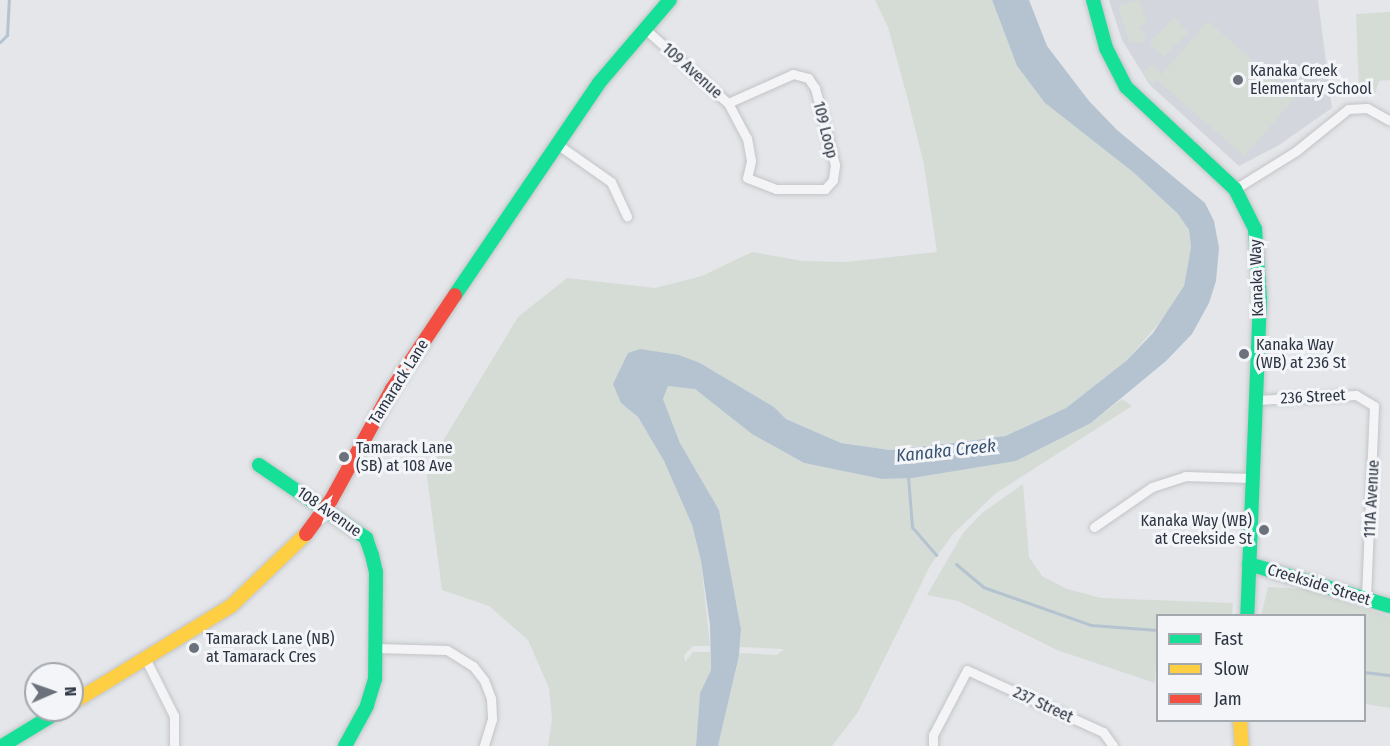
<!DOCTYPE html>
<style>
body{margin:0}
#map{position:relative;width:1390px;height:746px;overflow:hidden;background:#e4e6e9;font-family:"Fira Sans Condensed",sans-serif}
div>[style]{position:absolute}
.built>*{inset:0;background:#d3d6dc}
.green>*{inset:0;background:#d5dcd5;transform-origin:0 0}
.water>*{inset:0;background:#b5c3d1}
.stream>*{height:3px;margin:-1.5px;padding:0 1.5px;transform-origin:1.5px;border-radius:1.5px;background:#b5c3d1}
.roads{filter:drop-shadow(0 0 2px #c2c4c7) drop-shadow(0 0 2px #c2c4c7)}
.street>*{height:9px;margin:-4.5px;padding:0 4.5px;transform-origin:4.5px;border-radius:4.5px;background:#f4f4f6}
.fast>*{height:14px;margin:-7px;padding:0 7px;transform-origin:7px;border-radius:7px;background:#16e098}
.slow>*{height:14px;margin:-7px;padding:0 7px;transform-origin:7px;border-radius:7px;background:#ffcf43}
.jam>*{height:14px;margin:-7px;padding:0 7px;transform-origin:7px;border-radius:7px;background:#f24e42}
.dots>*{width:16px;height:16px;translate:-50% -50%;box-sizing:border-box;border:3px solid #f3f5f8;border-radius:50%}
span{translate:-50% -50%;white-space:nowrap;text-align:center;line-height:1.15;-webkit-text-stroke:6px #f3f5f8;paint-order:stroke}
.street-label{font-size:16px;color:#2c3442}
.poi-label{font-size:16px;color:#2c3442}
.left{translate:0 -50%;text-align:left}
.right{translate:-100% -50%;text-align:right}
.water-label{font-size:18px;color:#395373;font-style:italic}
.legend{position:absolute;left:1156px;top:614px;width:210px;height:108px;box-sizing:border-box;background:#f3f5f8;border:2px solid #a3a8af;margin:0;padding:8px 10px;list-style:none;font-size:18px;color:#2c3442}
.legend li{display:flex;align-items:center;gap:12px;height:30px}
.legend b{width:30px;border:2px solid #a3a8af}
.north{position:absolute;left:24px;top:662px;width:60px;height:60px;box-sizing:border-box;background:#f3f5f8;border:2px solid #a3a8af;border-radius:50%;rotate:88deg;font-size:16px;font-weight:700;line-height:24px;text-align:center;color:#2c3442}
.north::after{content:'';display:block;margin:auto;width:21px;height:27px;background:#6c727c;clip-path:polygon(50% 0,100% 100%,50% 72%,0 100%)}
</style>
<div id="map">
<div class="built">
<div style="clip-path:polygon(1109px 0,1318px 0,1332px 108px,1279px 145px,1239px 166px,1150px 85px,1122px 40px)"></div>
</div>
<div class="green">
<div style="clip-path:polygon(875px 0,992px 0,1017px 66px,1045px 103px,1133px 172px,1178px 214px,1189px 230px,1191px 247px,1184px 286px,1173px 307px,1126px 361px,1066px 408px,1004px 436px,890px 450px,841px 443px,786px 419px,774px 407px,700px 363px,665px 353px,621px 403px,638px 417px,664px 461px,692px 525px,701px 561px,710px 646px,693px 646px,684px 655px,685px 662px,693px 652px,710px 652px,711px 670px,700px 693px,696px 746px,548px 746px,552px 719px,549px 688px,528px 640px,489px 606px,442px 590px,426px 469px,518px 317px,567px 278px,655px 288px,702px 276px,752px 252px,803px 261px,846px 262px,937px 252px,924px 165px,908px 100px,888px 27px)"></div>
<div style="clip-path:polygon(1139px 0,1147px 24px,1139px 27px,1147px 38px,1140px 44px,1129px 41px,1118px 6px)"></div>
<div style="clip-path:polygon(1390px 12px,1390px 80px,1379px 81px,1375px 94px,1359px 92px,1356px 14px)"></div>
<div style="left:1174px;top:18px;width:20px;height:35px;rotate:45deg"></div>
<div style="clip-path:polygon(1208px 21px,1295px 98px,1244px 156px,1157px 80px,1151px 84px,1143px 72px,1154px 65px,1161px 75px)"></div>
<div style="clip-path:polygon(678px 385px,695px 389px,775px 447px,804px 463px,882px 479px,913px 478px,1016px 461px,1091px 423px,1122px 399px,1132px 406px,996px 493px,953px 534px,930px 566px,858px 712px,832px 746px,718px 746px,740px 653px,777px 655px,784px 649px,740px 647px,741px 628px,719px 510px,680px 443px,663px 399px,668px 386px)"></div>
<div style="clip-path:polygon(1023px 484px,1029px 557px,1042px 576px,1067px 589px,1101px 598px,1233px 603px,1232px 615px,1158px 616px,1155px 683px,1057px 650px,958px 601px,927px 595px,963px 533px,982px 513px)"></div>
<div style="clip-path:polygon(1268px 587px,1304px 589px,1390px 617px,1390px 708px,1365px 704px,1364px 616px,1261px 615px)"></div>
</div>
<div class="water">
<div style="clip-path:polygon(992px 0,1029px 0,1047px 46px,1089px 101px,1117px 130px,1205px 203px,1214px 221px,1219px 248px,1216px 281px,1209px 303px,1192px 334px,1166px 361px,1091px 423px,1016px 461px,913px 478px,882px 479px,804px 463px,752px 434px,695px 389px,668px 386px,663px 399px,680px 443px,719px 510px,741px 629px,739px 656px,718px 746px,696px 746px,700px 693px,711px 670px,710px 625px,701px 561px,692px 525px,664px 461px,638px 417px,621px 403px,613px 384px,628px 353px,640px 349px,679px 355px,700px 363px,774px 407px,786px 419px,841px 443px,890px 450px,960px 442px,1005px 436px,1066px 408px,1126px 361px,1153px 333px,1184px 286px,1191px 247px,1189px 230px,1178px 214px,1133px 172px,1045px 103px,1017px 66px)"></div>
</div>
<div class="stream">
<div style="left:0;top:42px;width:10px;rotate:-45deg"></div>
<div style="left:7px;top:35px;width:35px;rotate:-87deg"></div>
<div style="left:908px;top:476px;width:51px;rotate:85.5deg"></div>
<div style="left:912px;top:527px;width:37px;rotate:49deg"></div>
<div style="left:956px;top:564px;width:35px;rotate:40deg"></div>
<div style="left:983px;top:587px;width:114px;rotate:19.4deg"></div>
<div style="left:1091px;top:625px;width:67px;rotate:4.3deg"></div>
<div style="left:1364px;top:672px;width:26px;rotate:7deg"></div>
</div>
<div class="roads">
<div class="street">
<div style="left:644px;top:28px;width:113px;rotate:41.8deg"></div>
<div style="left:728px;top:103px;width:40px;rotate:62deg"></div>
<div style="left:747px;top:138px;width:23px;rotate:80deg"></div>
<div style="left:751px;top:161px;width:17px;rotate:103deg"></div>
<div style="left:728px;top:103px;width:71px;rotate:-24deg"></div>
<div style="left:793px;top:74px;width:16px;rotate:15deg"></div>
<div style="left:808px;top:78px;width:12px;rotate:55deg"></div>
<div style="left:815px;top:88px;width:80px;rotate:75.4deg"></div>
<div style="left:835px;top:165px;width:15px;rotate:98deg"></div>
<div style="left:833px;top:180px;width:12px;rotate:132deg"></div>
<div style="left:825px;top:189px;width:49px;rotate:180deg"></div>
<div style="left:776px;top:189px;width:31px;rotate:-159deg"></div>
<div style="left:557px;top:144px;width:66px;rotate:35.1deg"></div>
<div style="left:611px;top:182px;width:38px;rotate:65deg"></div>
<div style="left:1235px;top:189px;width:72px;rotate:-31.9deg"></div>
<div style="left:1296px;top:151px;width:67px;rotate:-38.9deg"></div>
<div style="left:1348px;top:109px;width:19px;rotate:-3deg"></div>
<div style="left:1367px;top:108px;width:26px;rotate:29deg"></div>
<div style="left:1256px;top:400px;width:100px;rotate:-2.9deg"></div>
<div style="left:1356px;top:395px;width:21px;rotate:31deg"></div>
<div style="left:1374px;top:406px;width:194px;rotate:92.4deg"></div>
<div style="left:1094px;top:527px;width:70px;rotate:-34.6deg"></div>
<div style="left:1152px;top:487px;width:35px;rotate:-18deg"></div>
<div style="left:1185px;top:476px;width:66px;rotate:1.7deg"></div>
<div style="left:377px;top:648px;width:70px;rotate:1.6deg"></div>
<div style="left:447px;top:650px;width:31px;rotate:32deg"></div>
<div style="left:473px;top:666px;width:18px;rotate:52deg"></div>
<div style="left:484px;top:680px;width:19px;rotate:69deg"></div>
<div style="left:491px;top:698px;width:21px;rotate:87deg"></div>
<div style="left:492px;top:719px;width:28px;rotate:107deg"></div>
<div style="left:145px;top:658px;width:65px;rotate:63.4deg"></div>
<div style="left:174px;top:716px;width:30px;rotate:90deg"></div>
<div style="left:933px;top:746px;width:11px;rotate:-90deg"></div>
<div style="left:933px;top:735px;width:73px;rotate:-62.4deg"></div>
<div style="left:967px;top:670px;width:149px;rotate:24.5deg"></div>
<div style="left:1103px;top:732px;width:17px;rotate:54deg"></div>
</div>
<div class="fast">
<div style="left:1093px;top:0;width:50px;rotate:74.8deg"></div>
<div style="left:1106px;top:48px;width:44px;rotate:62.9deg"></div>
<div style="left:1126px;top:87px;width:149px;rotate:43.1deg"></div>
<div style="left:1235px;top:189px;width:45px;rotate:63.4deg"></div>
<div style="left:1255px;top:229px;width:70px;rotate:85.9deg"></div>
<div style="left:1260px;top:299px;width:317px;rotate:92.3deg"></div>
<div style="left:455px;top:295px;width:256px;rotate:-55.8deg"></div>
<div style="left:599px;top:83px;width:109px;rotate:-49.5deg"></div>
<div style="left:259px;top:465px;width:130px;rotate:34.3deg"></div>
<div style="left:366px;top:538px;width:18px;rotate:71deg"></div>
<div style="left:372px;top:555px;width:17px;rotate:77deg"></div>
<div style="left:376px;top:572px;width:107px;rotate:90.5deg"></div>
<div style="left:375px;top:679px;width:28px;rotate:107deg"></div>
<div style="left:367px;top:706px;width:46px;rotate:118.8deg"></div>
<div style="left:1249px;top:564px;width:147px;rotate:16.6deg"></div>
<div style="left:2px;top:746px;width:69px;rotate:-31.4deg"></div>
</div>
<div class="slow">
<div style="left:72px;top:703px;width:186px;rotate:-31.4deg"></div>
<div style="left:231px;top:606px;width:104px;rotate:-43.8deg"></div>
<div style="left:1240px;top:720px;width:26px;rotate:86deg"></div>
</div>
<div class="jam">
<div style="left:306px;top:534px;width:42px;rotate:-53.7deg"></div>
<div style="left:331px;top:500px;width:127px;rotate:-61.2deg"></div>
<div style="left:392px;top:389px;width:113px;rotate:-56.2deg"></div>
</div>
</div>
<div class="dots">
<div style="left:1238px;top:80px;background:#6c727c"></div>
<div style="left:1244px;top:354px;background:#6c727c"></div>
<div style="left:344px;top:457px;background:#6c727c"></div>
<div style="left:1264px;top:530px;background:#6c727c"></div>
<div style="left:194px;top:648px;background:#6c727c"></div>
</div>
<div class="street-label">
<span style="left:692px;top:71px;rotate:42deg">109 Avenue</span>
<span style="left:825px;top:130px;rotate:76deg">109 Loop</span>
<span style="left:1257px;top:278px;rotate:-92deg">Kanaka Way</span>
<span style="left:399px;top:382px;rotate:-58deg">Tamarack Lane</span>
<span style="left:1313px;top:397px;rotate:-3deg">236 Street</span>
<span style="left:1372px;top:499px;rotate:-87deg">111A Avenue</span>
<span style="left:329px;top:512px;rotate:35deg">108 Avenue</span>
<span style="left:1319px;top:585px;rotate:17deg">Creekside Street</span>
<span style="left:1043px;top:705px;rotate:25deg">237 Street</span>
</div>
<div class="poi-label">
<span class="left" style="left:1250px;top:80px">Kanaka Creek<br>Elementary School</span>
<span class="left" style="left:1256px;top:354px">Kanaka Way<br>(WB) at 236 St</span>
<span class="left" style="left:356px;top:457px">Tamarack Lane<br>(SB) at 108 Ave</span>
<span class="right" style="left:1252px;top:530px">Kanaka Way (WB)<br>at Creekside St</span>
<span class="left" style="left:206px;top:648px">Tamarack Lane (NB)<br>at Tamarack Cres</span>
</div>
<div class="water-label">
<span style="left:946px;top:451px;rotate:-6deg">Kanaka Creek</span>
</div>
<ul class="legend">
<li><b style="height:8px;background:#16e098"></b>Fast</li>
<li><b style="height:8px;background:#ffcf43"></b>Slow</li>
<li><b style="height:8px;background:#f24e42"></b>Jam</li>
</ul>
<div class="north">N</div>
</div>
